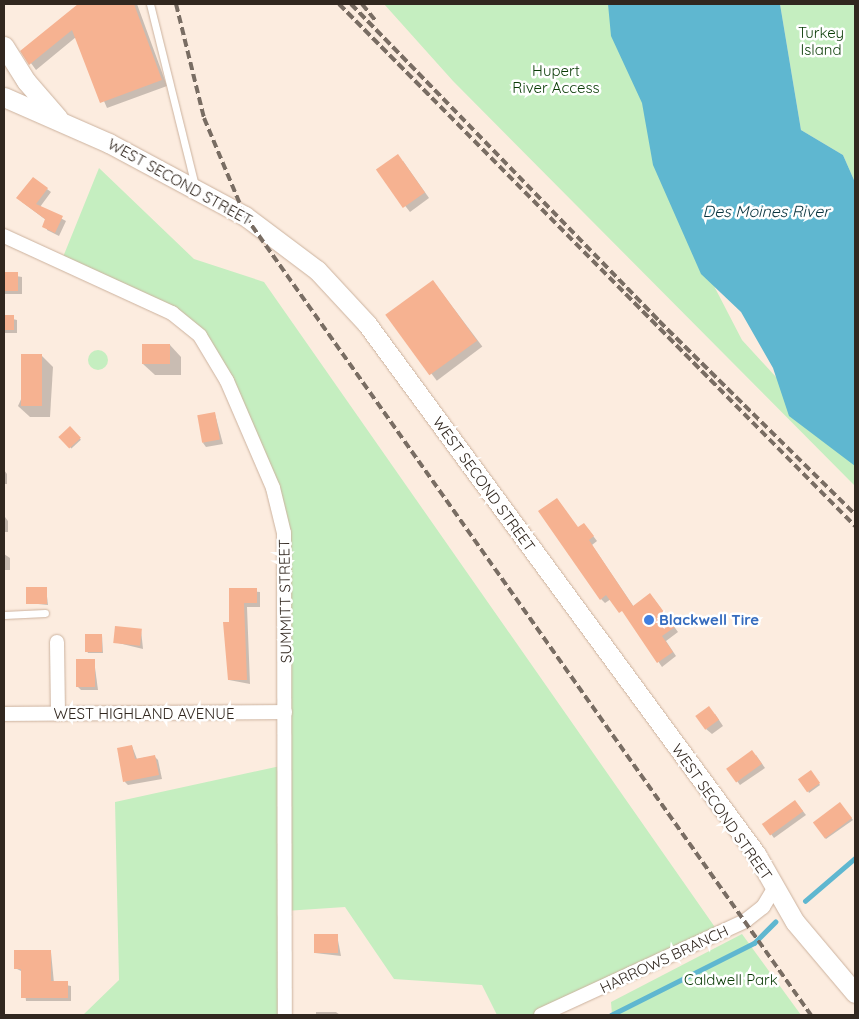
<!DOCTYPE html>
<style>
body{margin:0}
#map{position:relative;width:859px;height:1019px;overflow:hidden;background:#fcecdf;font-family:Quicksand,sans-serif}
div>[style]{position:absolute}
.green>*{inset:0;background:#c5eec0}
.round{border-radius:50%}
.water>*{inset:0;background:#5fb7d0}
.shadow>*{inset:0;background:#0003;transform-origin:0 0}
.stream>*{height:4.5px;margin:-2.25px;padding:0 2.25px;transform-origin:2.25px;border-radius:2.25px;background:#5fb7d0}
.building>*{inset:0;background:#f6b291;transform-origin:0 0}
.roads{filter:drop-shadow(0 0 1px #ccb29e) drop-shadow(0 0 1px #ccb29e)}
.service>*{height:7px;margin:-3.5px;padding:0 3.5px;transform-origin:3.5px;border-radius:3.5px;background:#fff}
.minor>*{height:14px;margin:-7px;padding:0 7px;transform-origin:7px;border-radius:7px;background:#fff}
.secondary>*{height:19px;margin:-9.5px;padding:0 9.5px;transform-origin:9.5px;border-radius:9.5px;background:#fff}
.rail>*{height:4px;margin-top:-2px;transform-origin:0;background:repeating-linear-gradient(90deg,#796d63 0 8px,transparent 0 12px)}
.dots>*{width:14px;height:14px;translate:-50% -50%;box-sizing:border-box;border:2px solid #fff;border-radius:50%}
span{translate:-50% -50%;white-space:nowrap;text-align:center;line-height:1.15;-webkit-text-stroke:5px #fff;paint-order:stroke}
.park-label{font-size:15px;color:#0a3c06}
.street-label{font-size:15px;color:#31271f}
.shop-label{font-size:15px;color:#366cbe;font-weight:700}
.left{translate:0 -50%;text-align:left}
.water-label{font-size:16px;color:#08333e;font-style:italic}
.frame{position:absolute;inset:0;border:5px solid #31271f;pointer-events:none}
</style>
<div id="map">
<div class="green">
<div style="clip-path:polygon(384px 4px,622px 4px,685px 230px,742px 340px,855px 463px,855px 486px,453px 81px)"></div>
<div style="clip-path:polygon(780px 4px,855px 4px,855px 215px,851px 212px,854px 180px,843px 155px,801px 130px)"></div>
<div style="clip-path:polygon(99px 168px,194px 259px,264px 282px,719px 933px,541px 1015px,497px 1015px,482px 985px,394px 979px,345px 907px,285px 911px,285px 1015px,83px 1015px,119px 980px,115px 802px,285px 765px,286px 635px,273px 488px,200px 336px,172px 313px,61px 262px)"></div>
<div class="round" style="left:88px;top:350px;width:20px;height:20px"></div>
<div style="clip-path:polygon(742px 934px,801px 1015px,612px 1015px,611px 1002px)"></div>
</div>
<div class="water">
<div style="clip-path:polygon(608px 4px,780px 4px,801px 130px,843px 155px,854px 180px,855px 466px,789px 416px,773px 368px,741px 312px,701px 274px,653px 165px,642px 103px,611px 36px)"></div>
</div>
<div class="shadow">
<div style="clip-path:polygon(80px 4px,137px 4px,167px 86px,107px 108px,76px 37px,36px 70px,22px 51px)"></div>
<div style="clip-path:polygon(403px 161px,429px 198px,410px 212px,377px 170px)"></div>
<div style="clip-path:polygon(47px 189px,51px 192px,40px 207px,66px 221px,59px 236px,47px 230px,46px 220px,22px 202px)"></div>
<div style="clip-path:polygon(4px 274px,22px 277px,22px 294px,4px 294px)"></div>
<div style="left:433px;top:281px;width:82px;height:57px;rotate:53deg"></div>
<div style="clip-path:polygon(4px 317px,17px 320px,17px 333px,4px 333px)"></div>
<div style="clip-path:polygon(170px 345px,181px 357px,181px 375px,155px 375px,143px 364px)"></div>
<div style="clip-path:polygon(41px 355px,53px 367px,50px 417px,30px 417px,18px 406px)"></div>
<div style="clip-path:polygon(215px 414px,223px 444px,206px 447px,203px 443px)"></div>
<div style="left:70px;top:428px;width:16px;height:13px;rotate:47deg"></div>
<div style="clip-path:polygon(4px 470px,7px 474px,7px 484px,4px 484px)"></div>
<div style="clip-path:polygon(557px 499px,578px 528px,588px 529px,597px 541px,592px 545px,634px 607px,654px 599px,678px 632px,666px 641px,676px 656px,662px 667px,627px 615px,611px 599px,605px 603px,601px 599px)"></div>
<div style="clip-path:polygon(5px 517px,8px 521px,8px 532px,4px 532px)"></div>
<div style="clip-path:polygon(4px 554px,10px 558px,10px 570px,4px 570px)"></div>
<div style="clip-path:polygon(46px 588px,48px 605px,28px 603px)"></div>
<div style="clip-path:polygon(231px 589px,260px 592px,260px 607px,247px 607px,250px 684px,229px 680px)"></div>
<div style="clip-path:polygon(141px 630px,143px 649px,114px 642px)"></div>
<div style="clip-path:polygon(102px 635px,103px 653px,88px 653px,87px 651px)"></div>
<div style="clip-path:polygon(94px 660px,98px 690px,81px 690px,77px 686px)"></div>
<div style="clip-path:polygon(715px 714px,723px 726px,712px 734px,706px 729px)"></div>
<div style="clip-path:polygon(132px 746px,137px 759px,154px 756px,158px 760px,162px 779px,128px 785px,125px 782px)"></div>
<div style="clip-path:polygon(756px 755px,765px 768px,740px 785px,737px 781px)"></div>
<div style="clip-path:polygon(812px 773px,820px 785px,809px 793px,808px 791px)"></div>
<div style="clip-path:polygon(798px 805px,806px 815px,774px 838px,771px 834px)"></div>
<div style="clip-path:polygon(841px 805px,853px 820px,826px 839px,825px 838px)"></div>
<div style="clip-path:polygon(337px 935px,341px 956px,315px 953px)"></div>
<div style="clip-path:polygon(51px 952px,54px 983px,71px 986px,71px 1001px,26px 1001px,23px 972px,15px 968px)"></div>
<div style="clip-path:polygon(316px 1012px,336px 1012px,340px 1015px,316px 1015px)"></div>
</div>
<div class="stream">
<div style="left:805px;top:901px;width:66px;rotate:-40.7deg"></div>
<div style="left:611px;top:1015px;width:160px;rotate:-26.7deg"></div>
<div style="left:754px;top:943px;width:30px;rotate:-45deg"></div>
</div>
<div class="building">
<div style="clip-path:polygon(78px 4px,134px 4px,162px 80px,100px 103px,72px 30px,29px 65px,20px 51px)"></div>
<div style="left:398px;top:154px;width:47px;height:27px;rotate:55deg"></div>
<div style="clip-path:polygon(33px 177px,48px 188px,36px 204px,63px 216px,55px 233px,42px 227px,45px 219px,16px 198px)"></div>
<div style="left:4px;top:272px;width:14px;height:19px"></div>
<div style="left:433px;top:280px;width:75px;height:59px;rotate:54deg"></div>
<div style="left:4px;top:315px;width:10px;height:15px"></div>
<div style="left:142px;top:344px;width:28px;height:20px"></div>
<div style="left:21px;top:354px;width:21px;height:52px"></div>
<div style="left:215px;top:412px;width:28px;height:18px;rotate:80deg"></div>
<div style="left:70px;top:426px;width:16px;height:16px;rotate:47deg"></div>
<div style="clip-path:polygon(557px 498px,578px 527px,584px 523px,594px 536px,589px 540px,633px 606px,650px 593px,675px 627px,662px 636px,673px 652px,657px 663px,622px 611px,619px 613px,606px 595px,600px 600px,538px 511px)"></div>
<div style="left:26px;top:587px;width:21px;height:17px"></div>
<div style="clip-path:polygon(229px 588px,257px 588px,257px 603px,244px 603px,247px 680px,228px 680px,223px 622px,229px 622px)"></div>
<div style="left:115px;top:626px;width:27px;height:17px;rotate:6deg"></div>
<div style="left:85px;top:634px;width:17px;height:18px"></div>
<div style="left:76px;top:659px;width:19px;height:28px"></div>
<div style="left:709px;top:706px;width:17px;height:17px;rotate:54deg"></div>
<div style="clip-path:polygon(132px 745px,135px 759px,155px 755px,159px 775px,123px 782px,117px 748px)"></div>
<div style="left:752px;top:750px;width:17px;height:32px;rotate:54deg"></div>
<div style="left:811px;top:770px;width:16px;height:16px;rotate:55deg"></div>
<div style="left:795px;top:800px;width:14px;height:41px;rotate:54deg"></div>
<div style="left:840px;top:802px;width:20px;height:34px;rotate:53deg"></div>
<div style="left:314px;top:934px;width:24px;height:19px"></div>
<div style="clip-path:polygon(14px 950px,51px 950px,51px 981px,68px 981px,68px 998px,21px 998px,21px 969px,14px 969px)"></div>
</div>
<div class="roads">
<div class="service">
<div style="left:150px;top:4px;width:187px;rotate:76.1deg"></div>
<div style="left:4px;top:615px;width:41px;rotate:-2.8deg"></div>
</div>
<div class="minor">
<div style="left:4px;top:236px;width:185px;rotate:24.6deg"></div>
<div style="left:172px;top:313px;width:36px;rotate:39deg"></div>
<div style="left:200px;top:336px;width:52px;rotate:59deg"></div>
<div style="left:227px;top:381px;width:116px;rotate:66.7deg"></div>
<div style="left:273px;top:488px;width:46px;rotate:76.3deg"></div>
<div style="left:284px;top:533px;width:482px;rotate:89.9deg"></div>
<div style="left:57px;top:642px;width:72px;rotate:89.2deg"></div>
<div style="left:4px;top:714px;width:281px;rotate:-0.4deg"></div>
<div style="left:541px;top:1015px;width:225px;rotate:-24.7deg"></div>
<div style="left:745px;top:921px;width:23px;rotate:-38deg"></div>
<div style="left:763px;top:907px;width:23px;rotate:-59deg"></div>
</div>
<div class="secondary">
<div style="left:4px;top:46px;width:41px;rotate:57.8deg"></div>
<div style="left:26px;top:81px;width:49px;rotate:49.1deg"></div>
<div style="left:4px;top:97px;width:115px;rotate:23.7deg"></div>
<div style="left:109px;top:143px;width:154px;rotate:28.2deg"></div>
<div style="left:245px;top:216px;width:90px;rotate:36.9deg"></div>
<div style="left:317px;top:270px;width:74px;rotate:47.2deg"></div>
<div style="left:367px;top:324px;width:657px;rotate:53.72deg"></div>
<div style="left:756px;top:854px;width:78px;rotate:60.2deg"></div>
<div style="left:795px;top:922px;width:93px;rotate:49.8deg"></div>
</div>
</div>
<div class="rail">
<div style="left:176px;top:4px;width:117px;rotate:76.2deg"></div>
<div style="left:204px;top:118px;width:106px;rotate:67.3deg"></div>
<div style="left:245px;top:216px;width:979px;rotate:54.69deg"></div>
<div style="left:339px;top:4px;width:734px;rotate:45.33deg"></div>
<div style="left:351px;top:4px;width:442px;rotate:45.8deg"></div>
<div style="left:659px;top:321px;width:275px;rotate:44.6deg"></div>
<div style="left:362px;top:4px;width:21px;rotate:51deg"></div>
</div>
<div class="dots">
<div style="left:649px;top:620px;background:#3f7fe0"></div>
</div>
<div class="park-label">
<span style="left:821px;top:41px">Turkey<br>Island</span>
<span style="left:556px;top:79px">Hupert<br>River Access</span>
<span style="left:731px;top:980px">Caldwell Park</span>
</div>
<div class="street-label">
<span style="left:180px;top:182px;rotate:29deg">WEST SECOND STREET</span>
<span style="left:484px;top:484px;rotate:54deg">WEST SECOND STREET</span>
<span style="left:285px;top:601px;rotate:-91deg">SUMMITT STREET</span>
<span style="left:144px;top:714px">WEST HIGHLAND AVENUE</span>
<span style="left:722px;top:812px;rotate:55deg">WEST SECOND STREET</span>
<span style="left:664px;top:959px;rotate:-25deg">HARROWS BRANCH</span>
</div>
<div class="shop-label">
<span class="left" style="left:659px;top:620px">Blackwell Tire</span>
</div>
<div class="water-label">
<span style="left:766px;top:211px">Des Moines River</span>
</div>
<div class="frame"></div>
</div>
